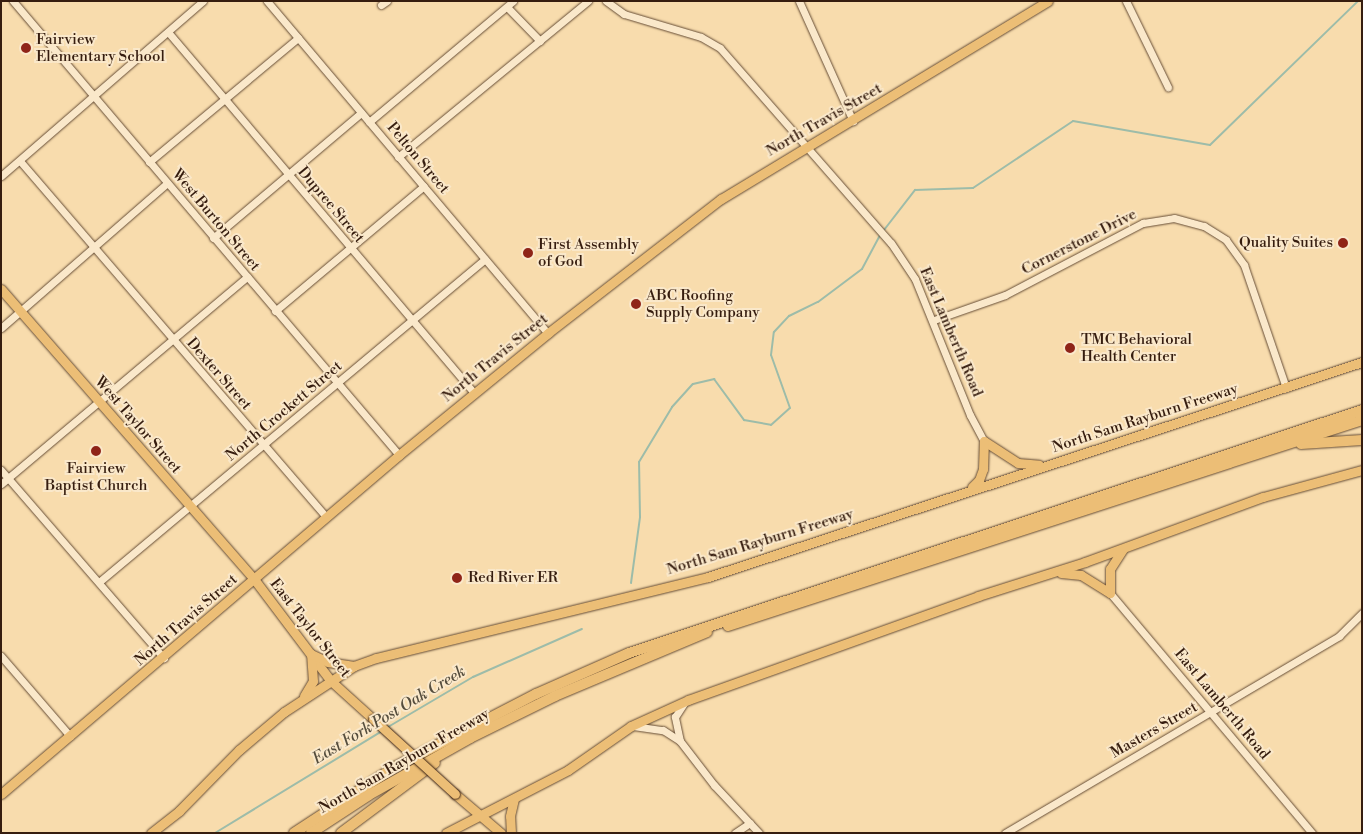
<!DOCTYPE html>
<style>
body{margin:0}
#map{position:relative;width:1363px;height:834px;overflow:hidden;background:#f8dcad;font-family:"Libre Bodoni",serif}
div>[style]{position:absolute}
.stream>*{height:2px;margin:-1px;padding:0 1px;transform-origin:1px;border-radius:1px;background:#9dbca9}
.roads{filter:drop-shadow(0 0 1px #664d36) drop-shadow(0 0 1px #664d36)}
.minor>*{height:7px;margin:-3.5px;padding:0 3.5px;transform-origin:3.5px;border-radius:3.5px;background:#fae8ca}
.major>*{height:9px;margin:-4.5px;padding:0 4.5px;transform-origin:4.5px;border-radius:4.5px;background:#ecbe76}
.highway>*{height:10px;margin:-5px;padding:0 5px;transform-origin:5px;border-radius:5px;background:#ecbe76}
.bridges{filter:drop-shadow(0 0 1px #361d0f) drop-shadow(0 0 1px #361d0f)}
.major-bridge>*{height:9px;margin:-4.5px;padding:0 4.5px;transform-origin:4.5px;border-radius:4.5px;background:#ecbe76}
.dots>*{width:14px;height:14px;translate:-50% -50%;box-sizing:border-box;border:2px solid #fae8ca;border-radius:50%}
span{translate:-50% -50%;white-space:nowrap;text-align:center;line-height:1.15;-webkit-text-stroke:4px #fae8ca;paint-order:stroke}
.poi-label{font-size:15px;color:#361d0f}
.left{translate:0 -50%;text-align:left}
.right{translate:-100% -50%;text-align:right}
.street-label{font-size:15px;color:#361d0f}
.water-label{font-size:16px;color:#554d3d;font-style:italic}
.frame{position:absolute;inset:0;border:2px solid #361d0f;pointer-events:none}
</style>
<div id="map">
<div class="stream">
<div style="left:884px;top:230px;width:51px;rotate:-52.2deg"></div>
<div style="left:915px;top:190px;width:58px;rotate:-2deg"></div>
<div style="left:973px;top:188px;width:120px;rotate:-33.8deg"></div>
<div style="left:1073px;top:121px;width:139px;rotate:9.9deg"></div>
<div style="left:1210px;top:145px;width:206px;rotate:-44.2deg"></div>
<div style="left:631px;top:583px;width:67px;rotate:-82.2deg"></div>
<div style="left:640px;top:517px;width:55px;rotate:-91deg"></div>
<div style="left:639px;top:462px;width:64px;rotate:-59deg"></div>
<div style="left:672px;top:407px;width:31px;rotate:-48deg"></div>
<div style="left:693px;top:384px;width:22px;rotate:-13deg"></div>
<div style="left:714px;top:379px;width:51px;rotate:53.8deg"></div>
<div style="left:744px;top:420px;width:27px;rotate:10deg"></div>
<div style="left:771px;top:425px;width:25px;rotate:-42deg"></div>
<div style="left:790px;top:408px;width:56px;rotate:-109.7deg"></div>
<div style="left:771px;top:355px;width:23px;rotate:-83deg"></div>
<div style="left:774px;top:332px;width:22px;rotate:-47deg"></div>
<div style="left:789px;top:316px;width:32px;rotate:-26deg"></div>
<div style="left:818px;top:302px;width:55px;rotate:-36.9deg"></div>
<div style="left:862px;top:269px;width:40px;rotate:-62deg"></div>
<div style="left:388px;top:727px;width:99px;rotate:-30.5deg"></div>
<div style="left:473px;top:677px;width:119px;rotate:-23.8deg"></div>
<div style="left:215px;top:833px;width:196px;rotate:-31.4deg"></div>
</div>
<div class="roads">
<div class="minor">
<div style="left:13px;top:1px;width:596px;rotate:49.63deg"></div>
<div style="left:267px;top:1px;width:435px;rotate:49.8deg"></div>
<div style="left:606px;top:1px;width:22px;rotate:36deg"></div>
<div style="left:624px;top:14px;width:80px;rotate:16.6deg"></div>
<div style="left:701px;top:37px;width:22px;rotate:30deg"></div>
<div style="left:720px;top:48px;width:259px;rotate:48.8deg"></div>
<div style="left:891px;top:243px;width:43px;rotate:56.3deg"></div>
<div style="left:915px;top:279px;width:147px;rotate:68deg"></div>
<div style="left:970px;top:415px;width:30px;rotate:62deg"></div>
<div style="left:799px;top:1px;width:132px;rotate:65.8deg"></div>
<div style="left:1126px;top:1px;width:96px;rotate:64deg"></div>
<div style="left:381px;top:5px;width:7px;rotate:-34deg"></div>
<div style="left:508px;top:8px;width:46px;rotate:45.9deg"></div>
<div style="left:168px;top:32px;width:473px;rotate:49.7deg"></div>
<div style="left:369px;top:122px;width:188px;rotate:-40deg"></div>
<div style="left:398px;top:157px;width:246px;rotate:-39.4deg"></div>
<div style="left:20px;top:161px;width:469px;rotate:49.3deg"></div>
<div style="left:149px;top:162px;width:194px;rotate:-39.8deg"></div>
<div style="left:1px;top:176px;width:267px;rotate:-40.9deg"></div>
<div style="left:213px;top:238px;width:194px;rotate:-40.2deg"></div>
<div style="left:275px;top:311px;width:194px;rotate:-40deg"></div>
<div style="left:934px;top:320px;width:75px;rotate:-19.4deg"></div>
<div style="left:1005px;top:295px;width:156px;rotate:-27.6deg"></div>
<div style="left:1143px;top:223px;width:31px;rotate:-9deg"></div>
<div style="left:1174px;top:218px;width:31px;rotate:15deg"></div>
<div style="left:1204px;top:226px;width:26px;rotate:32deg"></div>
<div style="left:1226px;top:240px;width:31px;rotate:54deg"></div>
<div style="left:1244px;top:265px;width:130px;rotate:71.1deg"></div>
<div style="left:1px;top:328px;width:220px;rotate:-41.1deg"></div>
<div style="left:1px;top:470px;width:249px;rotate:49.1deg"></div>
<div style="left:1px;top:484px;width:322px;rotate:-40.1deg"></div>
<div style="left:99px;top:582px;width:503px;rotate:-39.92deg"></div>
<div style="left:1110px;top:593px;width:314px;rotate:49.9deg"></div>
<div style="left:1px;top:656px;width:106px;rotate:49.2deg"></div>
<div style="left:633px;top:726px;width:30px;rotate:8deg"></div>
<div style="left:663px;top:730px;width:20px;rotate:33deg"></div>
<div style="left:680px;top:741px;width:56px;rotate:52.3deg"></div>
<div style="left:714px;top:785px;width:66px;rotate:46.8deg"></div>
<div style="left:680px;top:741px;width:25px;rotate:-102deg"></div>
<div style="left:675px;top:717px;width:17px;rotate:-57deg"></div>
<div style="left:735px;top:833px;width:18px;rotate:-34deg"></div>
<div style="left:1005px;top:833px;width:388px;rotate:-30.5deg"></div>
<div style="left:1339px;top:636px;width:33px;rotate:-45deg"></div>
</div>
<div class="major">
<div style="left:1px;top:289px;width:385px;rotate:48.9deg"></div>
<div style="left:254px;top:579px;width:128px;rotate:53deg"></div>
<div style="left:331px;top:681px;width:57px;rotate:42.1deg"></div>
<div style="left:984px;top:441px;width:40px;rotate:32.9deg"></div>
<div style="left:1018px;top:463px;width:21px;rotate:5deg"></div>
<div style="left:972px;top:487px;width:10px;rotate:-45deg"></div>
<div style="left:979px;top:480px;width:12px;rotate:-70deg"></div>
<div style="left:983px;top:469px;width:28px;rotate:-88deg"></div>
<div style="left:1061px;top:573px;width:20px;rotate:6deg"></div>
<div style="left:1081px;top:575px;width:34px;rotate:32deg"></div>
<div style="left:1110px;top:593px;width:24px;rotate:-90deg"></div>
<div style="left:1110px;top:569px;width:24px;rotate:-57deg"></div>
<div style="left:304px;top:696px;width:17px;rotate:-59deg"></div>
<div style="left:313px;top:681px;width:27px;rotate:-94deg"></div>
<div style="left:311px;top:654px;width:19px;rotate:25deg"></div>
<div style="left:328px;top:662px;width:26px;rotate:9deg"></div>
<div style="left:1px;top:794px;width:523px;rotate:-40.42deg"></div>
<div style="left:399px;top:455px;width:193px;rotate:-39.3deg"></div>
<div style="left:548px;top:333px;width:219px;rotate:-37.8deg"></div>
<div style="left:721px;top:199px;width:382px;rotate:-31.2deg"></div>
<div style="left:455px;top:794px;width:60px;rotate:40.3deg"></div>
<div style="left:151px;top:833px;width:36px;rotate:-38deg"></div>
<div style="left:179px;top:811px;width:86px;rotate:-45.5deg"></div>
<div style="left:239px;top:750px;width:59px;rotate:-40.2deg"></div>
<div style="left:284px;top:712px;width:84px;rotate:-33.3deg"></div>
<div style="left:354px;top:666px;width:23px;rotate:-20deg"></div>
<div style="left:376px;top:658px;width:342px;rotate:-13.7deg"></div>
<div style="left:708px;top:577px;width:688px;rotate:-18.2deg"></div>
<div style="left:446px;top:833px;width:137px;rotate:-27.3deg"></div>
<div style="left:568px;top:770px;width:77px;rotate:-34.9deg"></div>
<div style="left:631px;top:726px;width:63px;rotate:-24.5deg"></div>
<div style="left:688px;top:700px;width:308px;rotate:-19.7deg"></div>
<div style="left:978px;top:596px;width:112px;rotate:-17.6deg"></div>
<div style="left:1085px;top:562px;width:189px;rotate:-20.1deg"></div>
<div style="left:1263px;top:497px;width:103px;rotate:-15.3deg"></div>
<div style="left:511px;top:833px;width:17px;rotate:-93deg"></div>
<div style="left:510px;top:816px;width:18px;rotate:-77deg"></div>
</div>
<div class="highway">
<div style="left:1301px;top:444px;width:61px;rotate:-3.8deg"></div>
<div style="left:728px;top:626px;width:667px;rotate:-18deg"></div>
<div style="left:294px;top:833px;width:121px;rotate:-33.2deg"></div>
<div style="left:395px;top:767px;width:159px;rotate:-27.4deg"></div>
<div style="left:536px;top:694px;width:102px;rotate:-23.8deg"></div>
<div style="left:629px;top:653px;width:772px;rotate:-18.34deg"></div>
<div style="left:311px;top:833px;width:69px;rotate:-33.2deg"></div>
<div style="left:369px;top:795px;width:116px;rotate:-29.4deg"></div>
<div style="left:470px;top:738px;width:95px;rotate:-26.3deg"></div>
<div style="left:555px;top:696px;width:165px;rotate:-22.8deg"></div>
<div style="left:341px;top:833px;width:117px;rotate:-36.7deg"></div>
</div>
</div>
<div class="bridges">
<div class="major-bridge">
<div style="left:373px;top:719px;width:111px;rotate:42.4deg"></div>
</div>
</div>
<div class="dots">
<div style="left:26px;top:48px;background:#8f2418"></div>
<div style="left:1343px;top:243px;background:#8f2418"></div>
<div style="left:528px;top:253px;background:#8f2418"></div>
<div style="left:636px;top:304px;background:#8f2418"></div>
<div style="left:1070px;top:348px;background:#8f2418"></div>
<div style="left:96px;top:451px;background:#8f2418"></div>
<div style="left:457px;top:578px;background:#8f2418"></div>
</div>
<div class="poi-label">
<span class="left" style="left:36px;top:48px">Fairview<br>Elementary School</span>
<span class="right" style="left:1333px;top:243px">Quality Suites</span>
<span class="left" style="left:538px;top:253px">First Assembly<br>of God</span>
<span class="left" style="left:646px;top:304px">ABC Roofing<br>Supply Company</span>
<span class="left" style="left:1081px;top:348px">TMC Behavioral<br>Health Center</span>
<span style="left:96px;top:477px">Fairview<br>Baptist Church</span>
<span class="left" style="left:468px;top:578px">Red River ER</span>
</div>
<div class="street-label">
<span style="left:824px;top:120px;rotate:-30deg">North Travis Street</span>
<span style="left:418px;top:158px;rotate:50deg">Pelton Street</span>
<span style="left:331px;top:205px;rotate:50deg">Dupree Street</span>
<span style="left:216px;top:220px;rotate:50deg">West Burton Street</span>
<span style="left:1079px;top:242px;rotate:-27deg">Cornerstone Drive</span>
<span style="left:951px;top:332px;rotate:67deg">East Lamberth Road</span>
<span style="left:495px;top:358px;rotate:-39deg">North Travis Street</span>
<span style="left:219px;top:374px;rotate:49deg">Dexter Street</span>
<span style="left:284px;top:411px;rotate:-40deg">North Crockett Street</span>
<span style="left:1145px;top:418px;rotate:-18deg">North Sam Rayburn Freeway</span>
<span style="left:138px;top:425px;rotate:49deg">West Taylor Street</span>
<span style="left:760px;top:542px;rotate:-17deg">North Sam Rayburn Freeway</span>
<span style="left:186px;top:620px;rotate:-41deg">North Travis Street</span>
<span style="left:310px;top:628px;rotate:52deg">East Taylor Street</span>
<span style="left:1222px;top:704px;rotate:50deg">East Lamberth Road</span>
<span style="left:1154px;top:730px;rotate:-30deg">Masters Street</span>
<span style="left:404px;top:761px;rotate:-30deg">North Sam Rayburn Freeway</span>
</div>
<div class="water-label">
<span style="left:389px;top:715px;rotate:-31deg">East Fork Post Oak Creek</span>
</div>
<div class="frame"></div>
</div>
